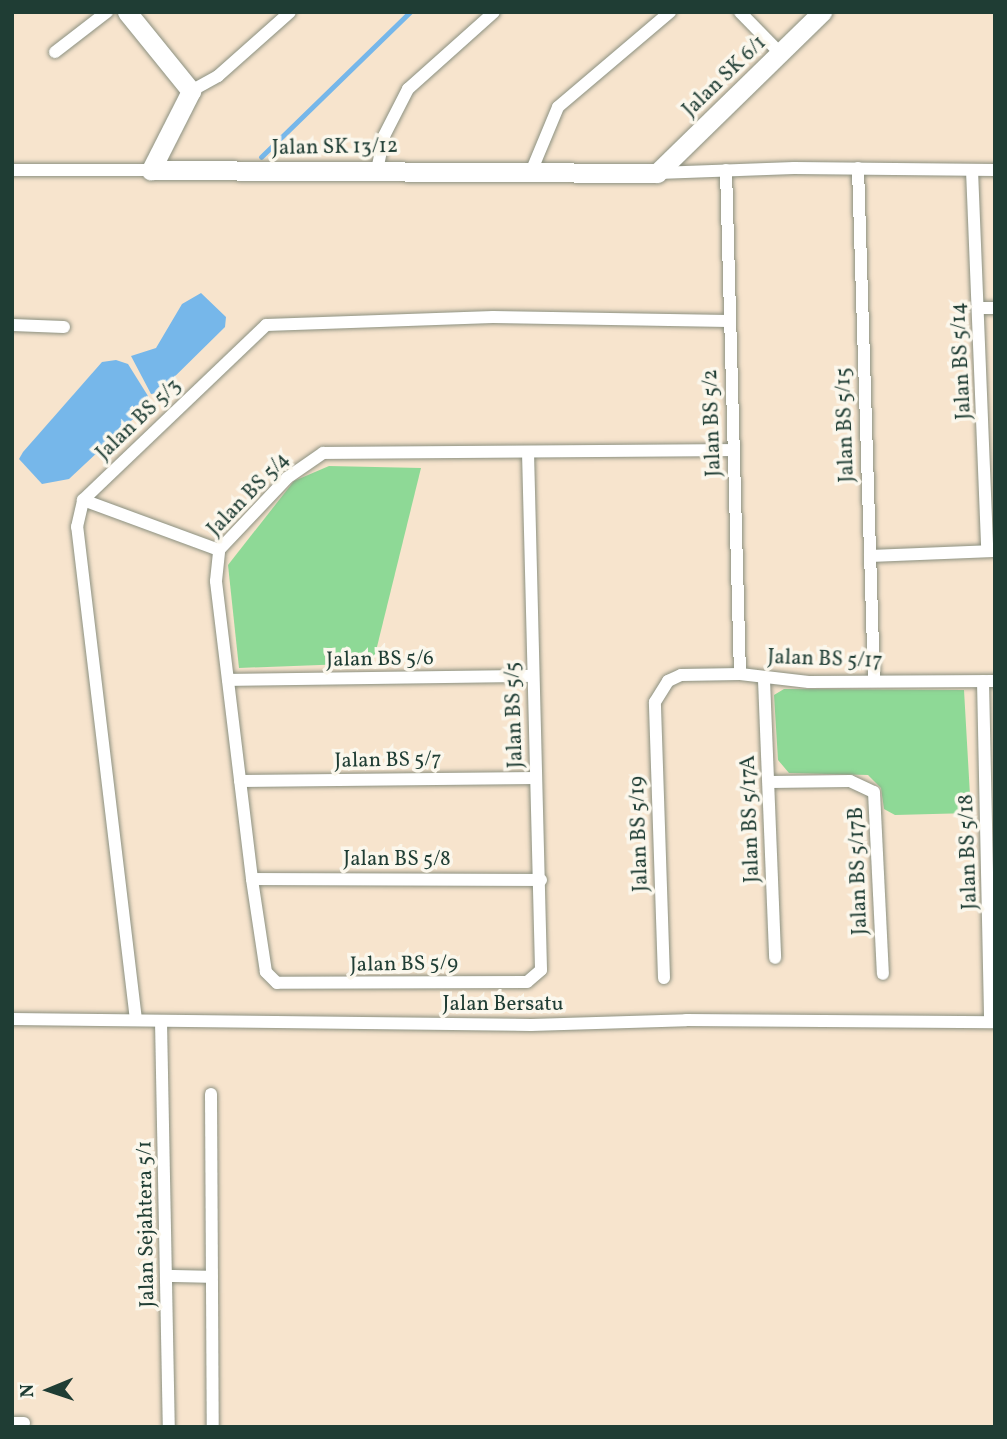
<!DOCTYPE html>
<style>
body{margin:0}
#map{position:relative;width:1007px;height:1439px;overflow:hidden;background:#f7e4cd;font-family:Vollkorn,serif}
div>[style]{position:absolute}
.green>*{inset:0;background:#8ed996}
.water>*{inset:0;background:#76b7ea}
.stream>*{height:4.5px;margin:-2.25px;padding:0 2.25px;transform-origin:2.25px;border-radius:2.25px;background:#76b7ea}
.roads{filter:drop-shadow(0 0 2px #8b9080) drop-shadow(0 0 2px #8b9080)}
.street>*{height:12px;margin:-6px;padding:0 6px;transform-origin:6px;border-radius:6px;background:#fff}
.secondary>*{height:19px;margin:-9.5px;padding:0 9.5px;transform-origin:9.5px;border-radius:9.5px;background:#fff}
span{translate:-50% -50%;white-space:nowrap;text-align:center;line-height:1.15;-webkit-text-stroke:7px #fbf7ec;paint-order:stroke}
.street-label{font-size:21px;color:#1f3d34}
.frame{position:absolute;inset:0;border:14px solid #1f3d34;pointer-events:none}
.north{position:absolute;left:14px;top:1355px;width:70px;height:70px;-webkit-text-stroke:5px #fbf7ec;paint-order:stroke;rotate:268deg;font-size:19px;font-weight:700;line-height:28px;text-align:center;color:#1f3d34}
.north::after{content:'';display:block;margin:auto;width:24px;height:32px;background:#1f3d34;clip-path:polygon(50% 0,100% 100%,50% 72%,0 100%)}
</style>
<div id="map">
<div class="green">
<div style="clip-path:polygon(329px 466px,421px 468px,373px 663px,239px 668px,228px 565px,294px 481px)"></div>
<div style="clip-path:polygon(784px 689px,964px 690px,971px 813px,895px 815px,884px 809px,881px 788px,868px 775px,789px 773px,778px 760px,774px 695px)"></div>
</div>
<div class="water">
<div style="clip-path:polygon(201px 293px,226px 317px,225px 327px,158px 393px,151px 394px,131px 356px,156px 348px,182px 304px)"></div>
<div style="clip-path:polygon(116px 360px,128px 364px,148px 396px,147px 406px,69px 479px,42px 484px,19px 459px,23px 452px,102px 362px)"></div>
</div>
<div class="stream">
<div style="left:261px;top:157px;width:208px;rotate:-44.2deg"></div>
</div>
<div class="roads">
<div class="street">
<div style="left:740px;top:12px;width:59px;rotate:45.7deg"></div>
<div style="left:55px;top:52px;width:66px;rotate:-37.6deg"></div>
<div style="left:191px;top:91px;width:31px;rotate:-29deg"></div>
<div style="left:218px;top:76px;width:96px;rotate:-41.6deg"></div>
<div style="left:858px;top:168px;width:513px;rotate:88.21deg"></div>
<div style="left:12px;top:170px;width:139px"></div>
<div style="left:377px;top:170px;width:35px;rotate:-78deg"></div>
<div style="left:384px;top:136px;width:53px;rotate:-62.9deg"></div>
<div style="left:408px;top:89px;width:115px;rotate:-41.8deg"></div>
<div style="left:726px;top:170px;width:504px;rotate:88.41deg"></div>
<div style="left:972px;top:170px;width:381px;rotate:87.7deg"></div>
<div style="left:531px;top:172px;width:70px;rotate:-67.4deg"></div>
<div style="left:558px;top:107px;width:147px;rotate:-40.3deg"></div>
<div style="left:658px;top:173px;width:136px;rotate:-2.1deg"></div>
<div style="left:794px;top:168px;width:201px;rotate:0.6deg"></div>
<div style="left:979px;top:308px;width:16px"></div>
<div style="left:12px;top:325px;width:52px;rotate:2.2deg"></div>
<div style="left:528px;top:452px;width:518px;rotate:88.56deg"></div>
<div style="left:541px;top:970px;width:18px;rotate:139deg"></div>
<div style="left:527px;top:982px;width:250px;rotate:179.8deg"></div>
<div style="left:277px;top:983px;width:16px;rotate:-135deg"></div>
<div style="left:266px;top:972px;width:94px;rotate:-98.6deg"></div>
<div style="left:252px;top:879px;width:300px;rotate:-96.9deg"></div>
<div style="left:216px;top:581px;width:31px;rotate:-84deg"></div>
<div style="left:219px;top:550px;width:99px;rotate:-46.6deg"></div>
<div style="left:287px;top:478px;width:44px;rotate:-34.8deg"></div>
<div style="left:323px;top:453px;width:411px;rotate:-0.4deg"></div>
<div style="left:83px;top:500px;width:145px;rotate:20.2deg"></div>
<div style="left:870px;top:556px;width:124px;rotate:-2.3deg"></div>
<div style="left:228px;top:680px;width:305px;rotate:-0.8deg"></div>
<div style="left:764px;top:680px;width:278px;rotate:87.7deg"></div>
<div style="left:983px;top:681px;width:341px;rotate:88.8deg"></div>
<div style="left:240px;top:781px;width:296px;rotate:-0.6deg"></div>
<div style="left:770px;top:782px;width:80px;rotate:-0.7deg"></div>
<div style="left:850px;top:781px;width:26px;rotate:25deg"></div>
<div style="left:874px;top:792px;width:182px;rotate:87.2deg"></div>
<div style="left:252px;top:879px;width:289px;rotate:0.2deg"></div>
<div style="left:664px;top:978px;width:276px;rotate:-91.9deg"></div>
<div style="left:655px;top:702px;width:25px;rotate:-58deg"></div>
<div style="left:668px;top:681px;width:14px;rotate:-25deg"></div>
<div style="left:681px;top:675px;width:59px;rotate:-1deg"></div>
<div style="left:740px;top:674px;width:69px;rotate:6.6deg"></div>
<div style="left:809px;top:682px;width:186px;rotate:-0.3deg"></div>
<div style="left:12px;top:1019px;width:519px;rotate:0.66deg"></div>
<div style="left:531px;top:1025px;width:155px;rotate:-1.8deg"></div>
<div style="left:686px;top:1020px;width:309px;rotate:0.4deg"></div>
<div style="left:136px;top:1020px;width:497px;rotate:-96.8deg"></div>
<div style="left:77px;top:527px;width:28px;rotate:-77deg"></div>
<div style="left:83px;top:500px;width:253px;rotate:-43.7deg"></div>
<div style="left:266px;top:325px;width:227px;rotate:-2deg"></div>
<div style="left:493px;top:317px;width:235px;rotate:1deg"></div>
<div style="left:161px;top:1021px;width:406px;rotate:88.9deg"></div>
<div style="left:211px;top:1094px;width:333px;rotate:89.7deg"></div>
<div style="left:169px;top:1276px;width:43px;rotate:1.3deg"></div>
<div style="left:12px;top:1423px;width:12px"></div>
</div>
<div class="secondary">
<div style="left:127px;top:12px;width:102px;rotate:51deg"></div>
<div style="left:191px;top:91px;width:89px;rotate:116.9deg"></div>
<div style="left:151px;top:170px;width:506px;rotate:0.34deg"></div>
<div style="left:657px;top:173px;width:231px;rotate:-44.3deg"></div>
</div>
</div>
<div class="street-label">
<span style="left:725px;top:77px;rotate:-44deg">Jalan SK 6/1</span>
<span style="left:335px;top:148px;rotate:-1deg">Jalan SK 13/12</span>
<span style="left:962px;top:361px;rotate:-93deg">Jalan BS 5/14</span>
<span style="left:139px;top:420px;rotate:-44deg">Jalan BS 5/3</span>
<span style="left:713px;top:423px;rotate:-92deg">Jalan BS 5/2</span>
<span style="left:846px;top:425px;rotate:-92deg">Jalan BS 5/15</span>
<span style="left:249px;top:495px;rotate:-46deg">Jalan BS 5/4</span>
<span style="left:380px;top:660px;rotate:-1deg">Jalan BS 5/6</span>
<span style="left:825px;top:660px;rotate:2deg">Jalan BS 5/17</span>
<span style="left:515px;top:715px;rotate:-92deg">Jalan BS 5/5</span>
<span style="left:388px;top:761px;rotate:-1deg">Jalan BS 5/7</span>
<span style="left:751px;top:819px;rotate:-92deg">Jalan BS 5/17A</span>
<span style="left:640px;top:834px;rotate:-92deg">Jalan BS 5/19</span>
<span style="left:969px;top:852px;rotate:-92deg">Jalan BS 5/18</span>
<span style="left:397px;top:860px">Jalan BS 5/8</span>
<span style="left:859px;top:871px;rotate:-92deg">Jalan BS 5/17B</span>
<span style="left:404px;top:965px;rotate:-1deg">Jalan BS 5/9</span>
<span style="left:503px;top:1005px">Jalan Bersatu</span>
<span style="left:147px;top:1224px;rotate:-91deg">Jalan Sejahtera 5/1</span>
</div>
<div class="frame"></div>
<div class="north">N</div>
</div>
